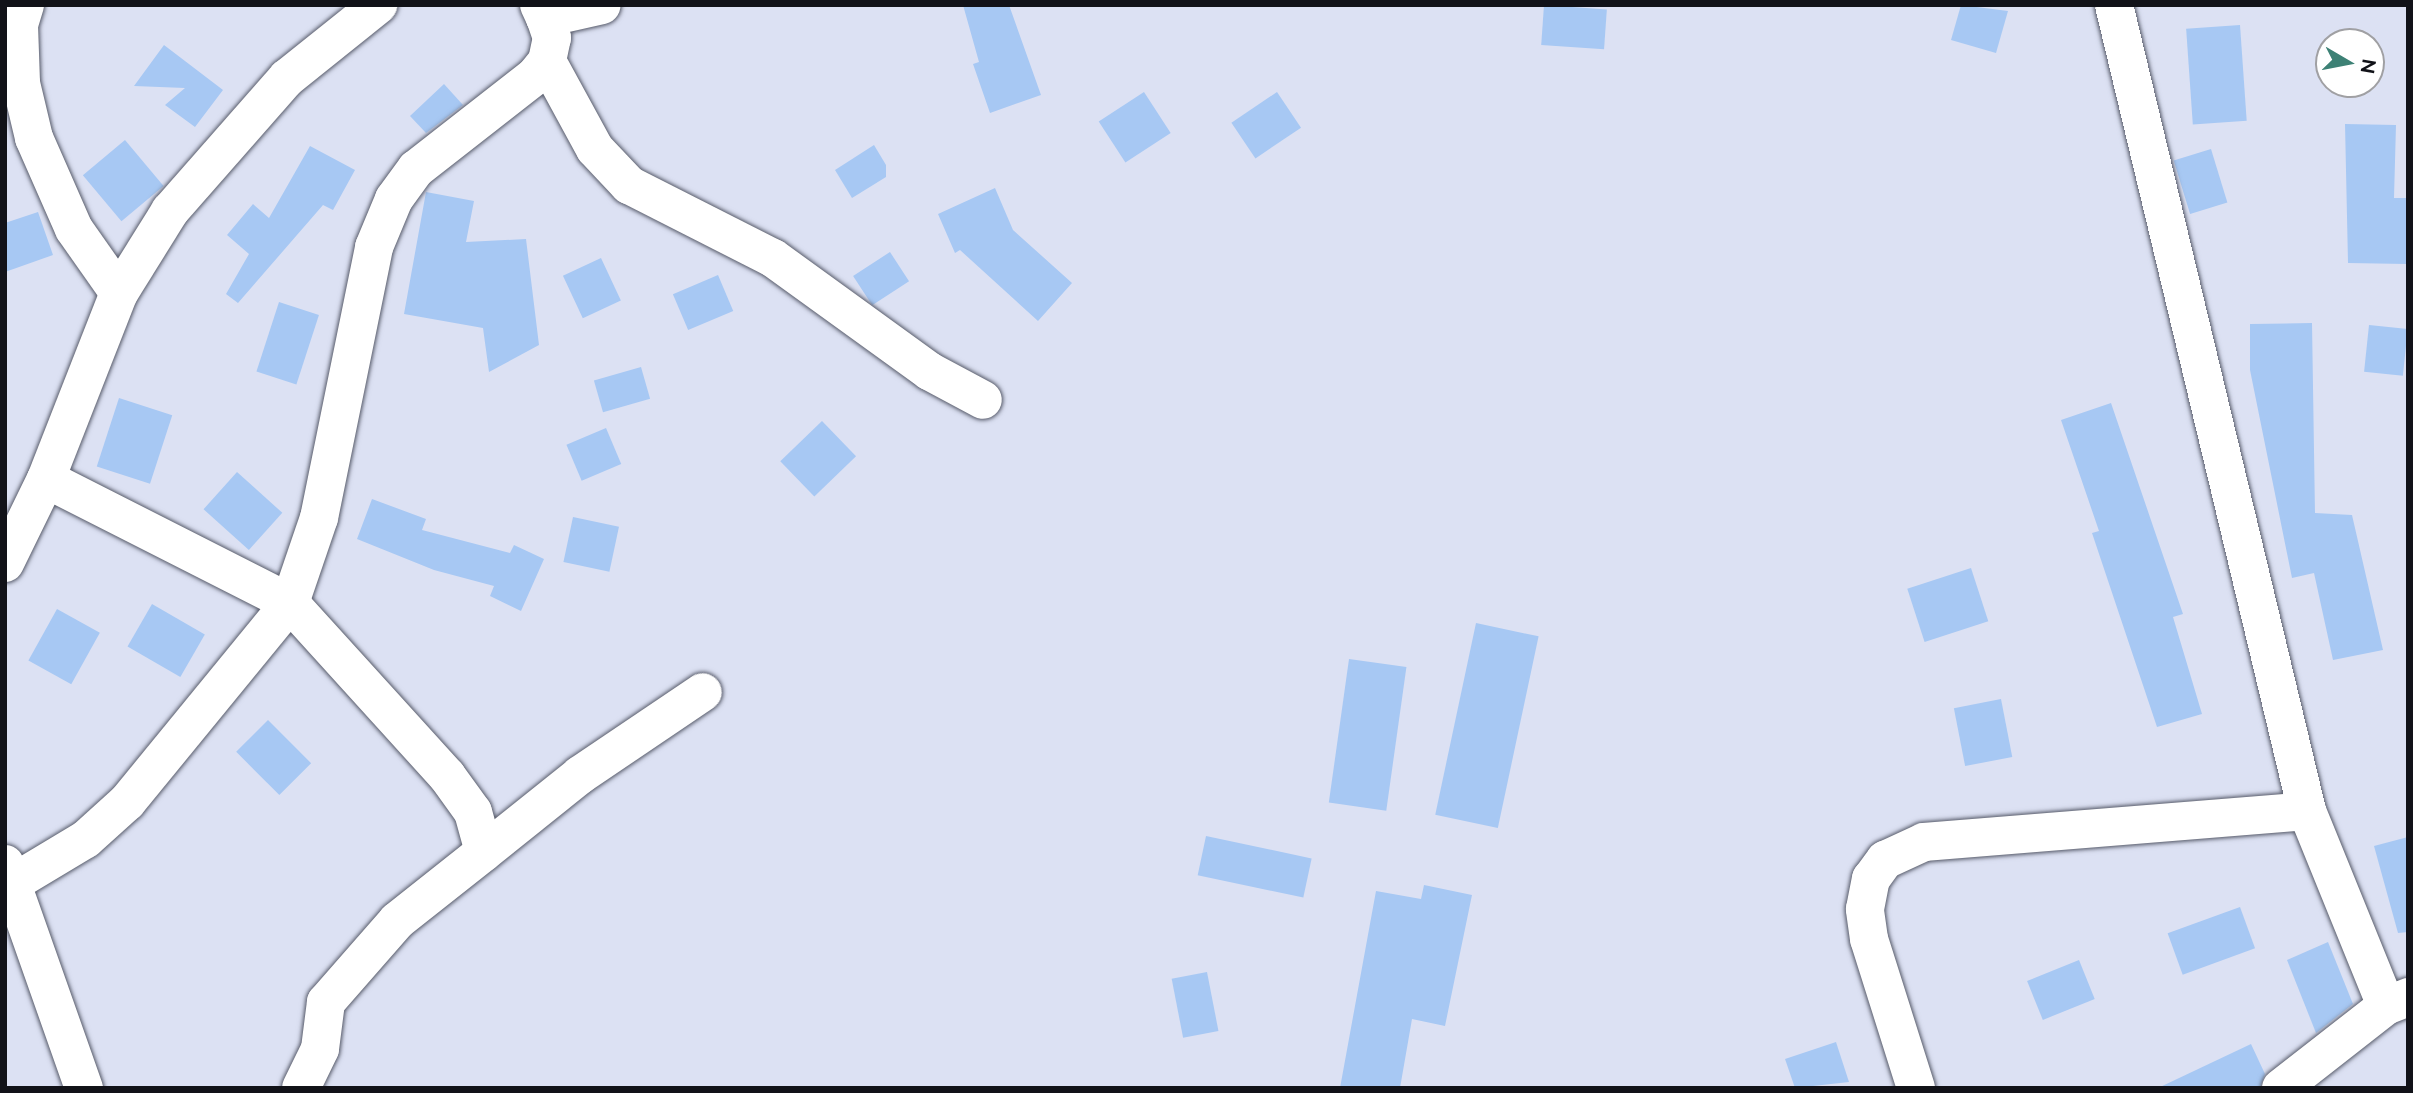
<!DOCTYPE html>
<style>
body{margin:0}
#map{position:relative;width:2413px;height:1093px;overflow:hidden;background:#dce1f3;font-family:Raleway,sans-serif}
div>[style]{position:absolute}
.building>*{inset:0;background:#a7c8f3;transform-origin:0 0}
.roads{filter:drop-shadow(0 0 2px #575b6a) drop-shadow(0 0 2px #575b6a)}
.minor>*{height:38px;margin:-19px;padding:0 19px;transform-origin:19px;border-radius:19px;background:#fff}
span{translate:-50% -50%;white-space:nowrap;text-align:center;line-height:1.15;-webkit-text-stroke:5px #fff;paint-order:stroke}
.frame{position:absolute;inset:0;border:7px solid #111218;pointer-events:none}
.north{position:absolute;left:2315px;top:28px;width:70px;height:70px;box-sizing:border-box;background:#fff;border:2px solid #a0a0a3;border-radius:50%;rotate:100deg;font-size:19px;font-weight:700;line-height:28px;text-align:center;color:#111218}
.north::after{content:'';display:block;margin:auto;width:24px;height:32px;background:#3d8175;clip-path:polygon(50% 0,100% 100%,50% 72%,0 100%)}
</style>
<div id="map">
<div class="building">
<div style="clip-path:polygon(963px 5px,1009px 5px,1041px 95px,990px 113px,973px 64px,979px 62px)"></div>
<div style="left:1544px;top:5px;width:63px;height:40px;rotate:4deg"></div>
<div style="clip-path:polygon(1961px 5px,2008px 11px,1996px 53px,1951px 40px)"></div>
<div style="left:2240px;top:25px;width:96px;height:54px;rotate:86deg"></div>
<div style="clip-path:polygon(164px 45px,223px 90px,195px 127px,165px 105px,185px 88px,134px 86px)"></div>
<div style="clip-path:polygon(444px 84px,463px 105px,426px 133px,410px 116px)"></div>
<div style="left:1144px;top:92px;width:49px;height:54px;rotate:57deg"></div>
<div style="left:1277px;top:92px;width:43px;height:55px;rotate:56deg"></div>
<div style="clip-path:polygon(2345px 124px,2396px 125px,2394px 198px,2408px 198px,2407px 264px,2348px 263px)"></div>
<div style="left:125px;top:140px;width:60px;height:55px;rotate:50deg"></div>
<div style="clip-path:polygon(874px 145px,886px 165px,886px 177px,852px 198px,835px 170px)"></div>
<div style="clip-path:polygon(310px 146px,355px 170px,333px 210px,323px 205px,238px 303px,226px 294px,249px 254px,227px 235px,253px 204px,269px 218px)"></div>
<div style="left:2211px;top:149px;width:56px;height:39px;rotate:73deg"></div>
<div style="clip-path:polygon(995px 188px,1013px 230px,1072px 283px,1038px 321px,960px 250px,955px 253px,938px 214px)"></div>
<div style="clip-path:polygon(426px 192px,474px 201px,466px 242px,526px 239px,539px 345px,489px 372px,483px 328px,404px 314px)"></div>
<div style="clip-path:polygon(38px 212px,53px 255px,5px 272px,5px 223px)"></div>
<div style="left:890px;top:252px;width:35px;height:44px;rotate:57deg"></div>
<div style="left:601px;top:258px;width:47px;height:42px;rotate:65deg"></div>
<div style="left:718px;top:275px;width:39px;height:49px;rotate:67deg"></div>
<div style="left:279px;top:302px;width:42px;height:73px;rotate:18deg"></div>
<div style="clip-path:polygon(2312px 323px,2315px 513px,2352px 515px,2383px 650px,2333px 660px,2314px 573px,2292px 578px,2250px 370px,2250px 324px)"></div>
<div style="left:2369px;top:325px;width:39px;height:47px;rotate:6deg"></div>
<div style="left:641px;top:367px;width:33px;height:49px;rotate:74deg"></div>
<div style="left:119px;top:398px;width:56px;height:72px;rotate:18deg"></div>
<div style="clip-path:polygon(2111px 403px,2183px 614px,2173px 617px,2202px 714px,2157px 727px,2092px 533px,2099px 531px,2061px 420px)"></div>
<div style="left:822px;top:421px;width:49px;height:58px;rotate:46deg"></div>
<div style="left:606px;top:428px;width:39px;height:43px;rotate:67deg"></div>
<div style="left:237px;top:472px;width:61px;height:50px;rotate:42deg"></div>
<div style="clip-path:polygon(372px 499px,426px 519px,422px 530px,510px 553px,514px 545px,544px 559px,521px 611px,490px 596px,494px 586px,434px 570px,357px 539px)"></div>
<div style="left:573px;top:517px;width:47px;height:46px;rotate:12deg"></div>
<div style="left:1971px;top:568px;width:56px;height:67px;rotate:72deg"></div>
<div style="left:152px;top:604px;width:61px;height:49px;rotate:30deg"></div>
<div style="left:57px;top:609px;width:49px;height:59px;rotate:29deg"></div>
<div style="left:1476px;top:623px;width:64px;height:196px;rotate:12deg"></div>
<div style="left:1349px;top:659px;width:58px;height:145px;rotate:8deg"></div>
<div style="left:2001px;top:699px;width:59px;height:48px;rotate:79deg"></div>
<div style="left:268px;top:720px;width:61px;height:45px;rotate:45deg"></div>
<div style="left:1206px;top:836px;width:108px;height:40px;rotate:12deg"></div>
<div style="clip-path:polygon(2408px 837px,2408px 932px,2398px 933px,2374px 846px)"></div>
<div style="clip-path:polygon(1424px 885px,1472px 895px,1445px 1026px,1412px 1019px,1400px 1088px,1340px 1088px,1376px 891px,1421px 899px)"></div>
<div style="left:2240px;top:907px;width:44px;height:77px;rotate:70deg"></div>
<div style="clip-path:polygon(2328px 942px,2353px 1004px,2316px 1033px,2287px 960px)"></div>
<div style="left:2079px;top:960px;width:42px;height:56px;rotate:68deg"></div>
<div style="left:1207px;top:972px;width:60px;height:36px;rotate:79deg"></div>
<div style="clip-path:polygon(1836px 1042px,1849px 1082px,1795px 1088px,1785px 1059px)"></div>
<div style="clip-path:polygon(2251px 1044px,2265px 1074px,2260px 1088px,2158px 1088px)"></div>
</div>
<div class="roads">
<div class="minor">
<div style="left:25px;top:5px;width:21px;rotate:107deg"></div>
<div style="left:19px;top:25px;width:58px;rotate:88deg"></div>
<div style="left:21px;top:83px;width:57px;rotate:76.7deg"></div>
<div style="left:34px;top:138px;width:99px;rotate:66.3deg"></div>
<div style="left:74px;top:229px;width:78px;rotate:54.9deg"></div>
<div style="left:539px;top:5px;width:14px;rotate:65deg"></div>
<div style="left:545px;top:18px;width:58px;rotate:-12.8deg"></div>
<div style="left:2114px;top:5px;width:829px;rotate:76.53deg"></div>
<div style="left:2307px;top:811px;width:210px;rotate:67.9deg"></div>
<div style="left:547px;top:61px;width:100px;rotate:61.4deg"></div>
<div style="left:595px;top:149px;width:50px;rotate:46.6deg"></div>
<div style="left:629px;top:185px;width:161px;rotate:26.9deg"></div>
<div style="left:773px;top:258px;width:193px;rotate:35.9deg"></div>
<div style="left:929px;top:371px;width:61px;rotate:28.2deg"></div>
<div style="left:46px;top:479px;width:274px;rotate:26.9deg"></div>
<div style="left:290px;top:603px;width:234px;rotate:47.8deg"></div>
<div style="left:447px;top:776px;width:44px;rotate:54.2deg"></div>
<div style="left:473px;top:812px;width:41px;rotate:74.6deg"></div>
<div style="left:484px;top:852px;width:111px;rotate:141.6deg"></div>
<div style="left:397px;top:921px;width:108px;rotate:131.2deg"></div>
<div style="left:326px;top:1002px;width:47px;rotate:97.3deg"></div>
<div style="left:320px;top:1049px;width:43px;rotate:116deg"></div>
<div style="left:5px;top:563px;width:93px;rotate:-64deg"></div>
<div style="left:46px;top:479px;width:200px;rotate:-68.6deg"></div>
<div style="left:119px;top:293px;width:97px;rotate:-58.1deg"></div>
<div style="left:170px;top:211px;width:177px;rotate:-48.7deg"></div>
<div style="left:287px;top:78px;width:117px;rotate:-38.7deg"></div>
<div style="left:484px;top:852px;width:123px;rotate:-38.7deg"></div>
<div style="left:580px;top:775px;width:148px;rotate:-34deg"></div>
<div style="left:5px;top:864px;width:238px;rotate:70.6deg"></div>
<div style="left:11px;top:884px;width:87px;rotate:-31deg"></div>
<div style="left:86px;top:839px;width:55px;rotate:-42.1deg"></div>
<div style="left:127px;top:802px;width:257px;rotate:-50.7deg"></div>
<div style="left:290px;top:603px;width:90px;rotate:-71.2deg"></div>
<div style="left:319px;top:518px;width:277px;rotate:-78.5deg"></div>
<div style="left:374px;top:247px;width:52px;rotate:-67.4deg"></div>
<div style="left:394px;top:199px;width:37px;rotate:-54deg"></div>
<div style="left:416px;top:169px;width:151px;rotate:-38deg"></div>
<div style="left:535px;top:76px;width:19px;rotate:-51deg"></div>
<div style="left:547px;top:61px;width:24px;rotate:-78deg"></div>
<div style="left:552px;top:38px;width:21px;rotate:-109deg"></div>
<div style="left:1916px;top:1088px;width:156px;rotate:-107.5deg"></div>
<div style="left:1869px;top:939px;width:30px;rotate:-98deg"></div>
<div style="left:1865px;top:909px;width:31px;rotate:-79deg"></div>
<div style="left:1871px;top:879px;width:24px;rotate:-54deg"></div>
<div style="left:1885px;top:860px;width:43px;rotate:-24.8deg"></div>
<div style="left:1924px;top:842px;width:384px;rotate:-4.6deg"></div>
<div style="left:2281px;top:1088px;width:133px;rotate:-38deg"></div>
<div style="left:2386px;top:1006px;width:24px;rotate:-22deg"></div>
</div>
</div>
<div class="frame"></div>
<div class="north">N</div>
</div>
